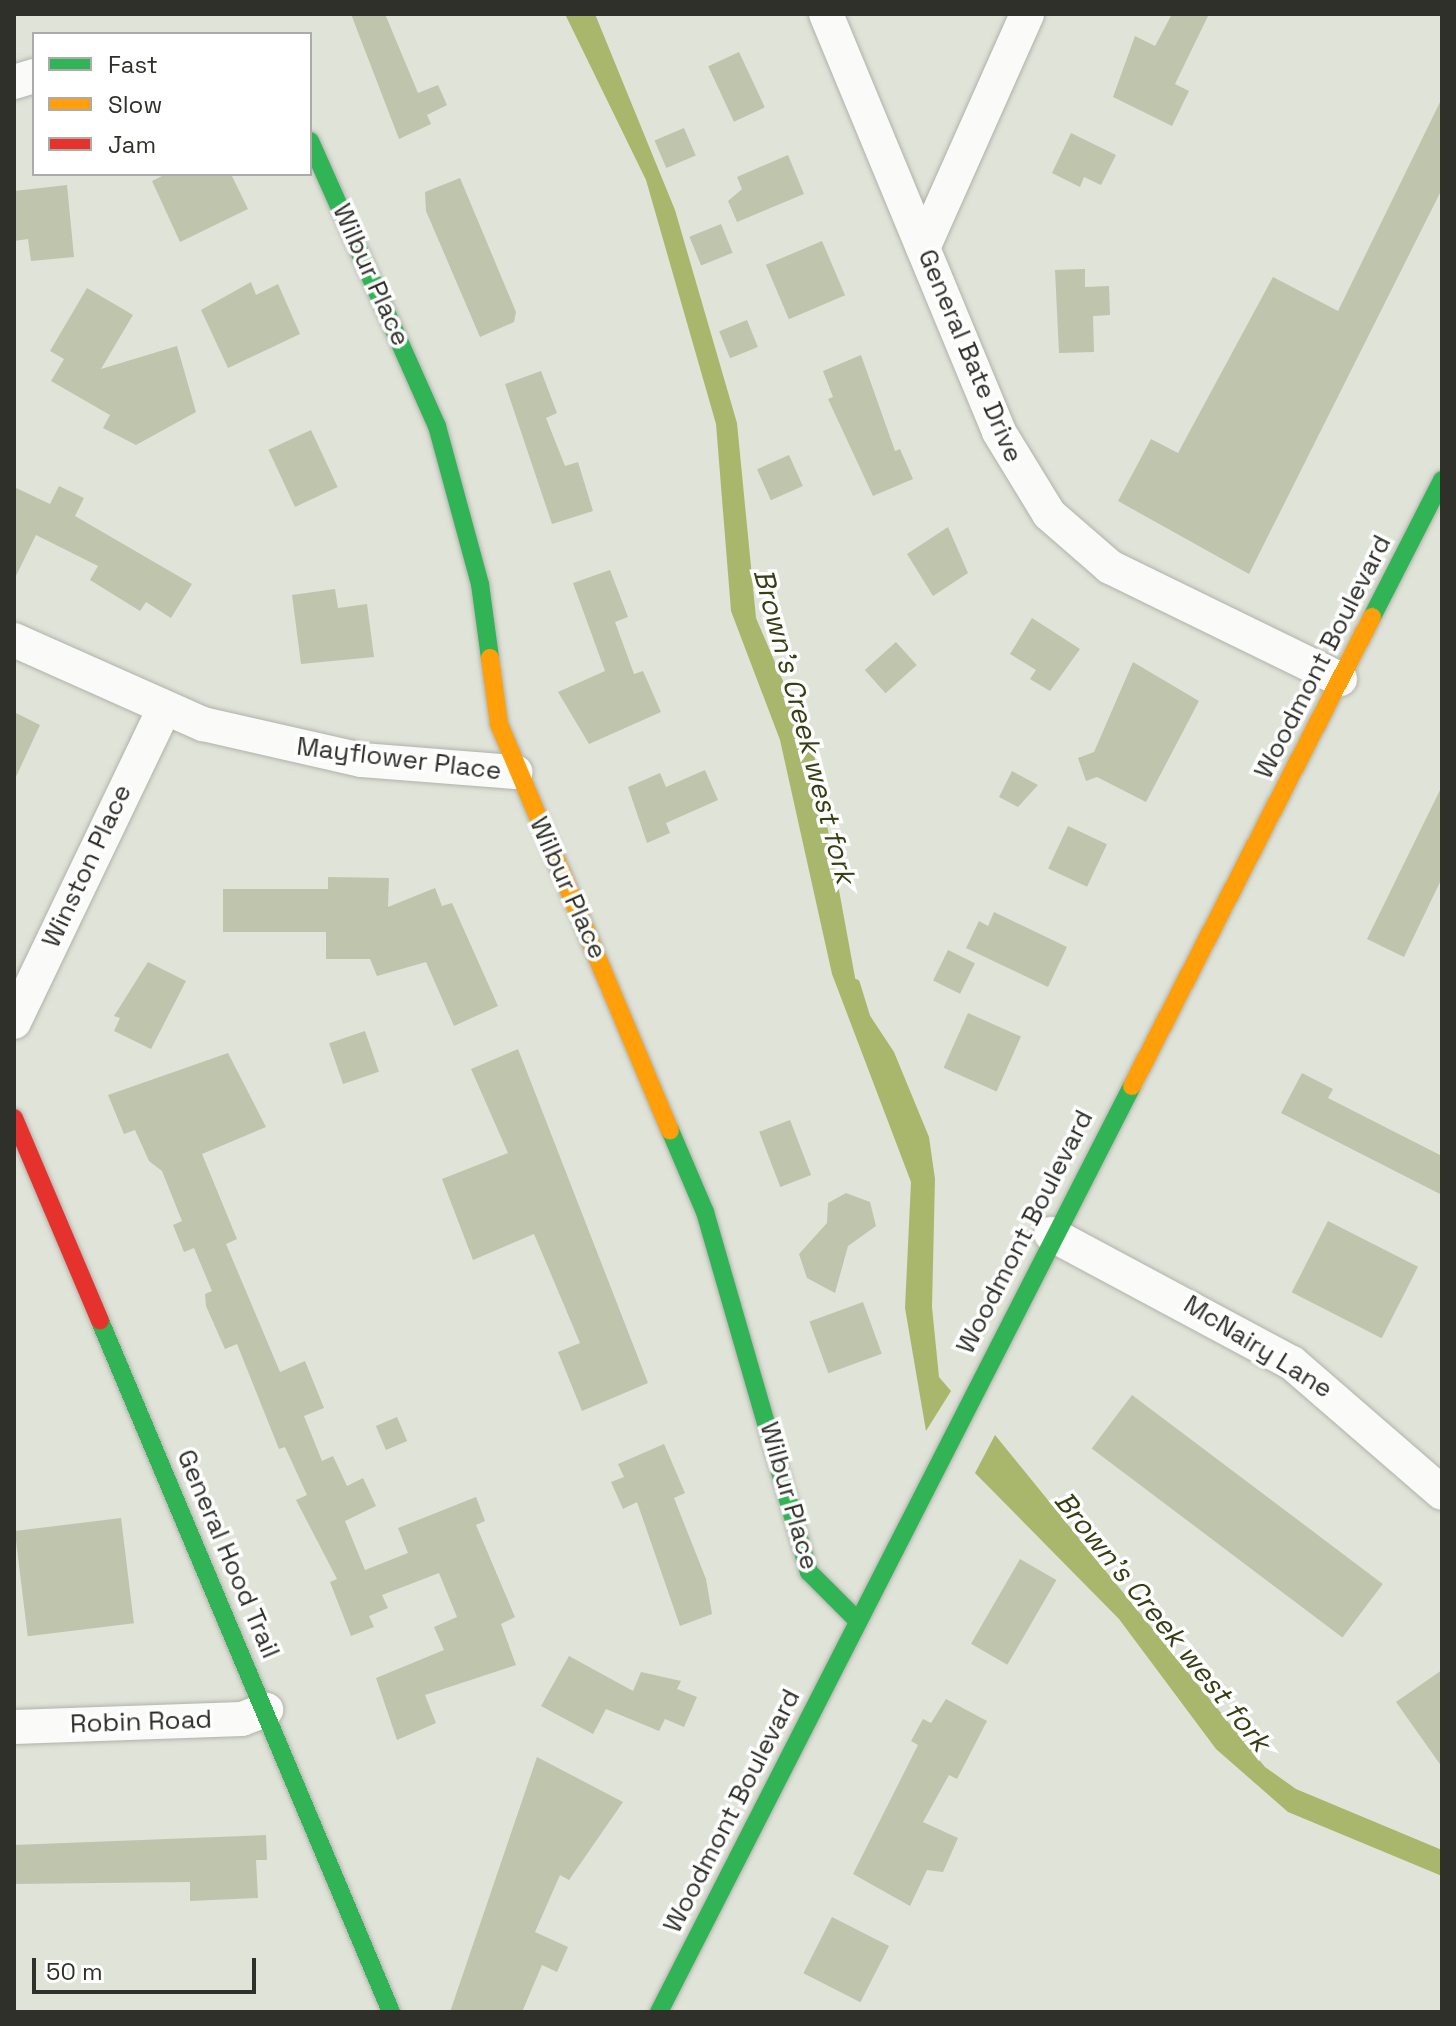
<!DOCTYPE html>
<style>
body{margin:0}
#map{position:relative;width:1456px;height:2026px;overflow:hidden;background:#e0e3d8;font-family:"Space Grotesk",sans-serif}
div>[style]{position:absolute}
.water>*{inset:0;background:#a9b76c}
.stream>*{height:9px;margin:-4.5px;padding:0 4.5px;transform-origin:4.5px;border-radius:4.5px;background:#a9b76c}
.building>*{inset:0;background:#bfc4ac;transform-origin:0 0}
.roads{filter:drop-shadow(0 0 2px #b0b2aa) drop-shadow(0 0 2px #b0b2aa)}
.street>*{height:34px;margin:-17px;padding:0 17px;transform-origin:17px;border-radius:17px;background:#fafbf9}
.fast>*{height:18px;margin:-9px;padding:0 9px;transform-origin:9px;border-radius:9px;background:#30b455}
.slow>*{height:18px;margin:-9px;padding:0 9px;transform-origin:9px;border-radius:9px;background:#ff9f0a}
.jam>*{height:18px;margin:-9px;padding:0 9px;transform-origin:9px;border-radius:9px;background:#e5322d}
span{translate:-50% -50%;white-space:nowrap;text-align:center;line-height:1.15;-webkit-text-stroke:7px #fff;paint-order:stroke}
.street-label{font-size:26px;color:#2e3029}
.water-label{font-size:28px;color:#373e14;font-style:italic}
.frame{position:absolute;inset:0;border:16px solid #2e3029;pointer-events:none}
.legend{position:absolute;left:32px;top:32px;width:280px;height:144px;box-sizing:border-box;background:#fff;border:2px solid #abaca9;margin:0;padding:10px 14px;list-style:none;font-size:24px;color:#2e3029}
.legend li{display:flex;align-items:center;gap:16px;height:40px}
.legend b{width:40px;border:2px solid #abaca9}
.scale{position:absolute;left:32px;top:1958px;width:224px;height:36px;box-sizing:border-box;border:4px solid #2e3029;border-top:0;padding-left:10px;font-size:24px;line-height:28px;white-space:nowrap;color:#2e3029;-webkit-text-stroke:6px #fff;paint-order:stroke}
</style>
<div id="map">
<div class="water">
<div style="clip-path:polygon(565px 14px,595px 14px,675px 210px,737px 423px,756px 618px,814px 754px,859px 999px,894px 1052px,929px 1137px,935px 1179px,932px 1307px,939px 1377px,951px 1391px,926px 1431px,905px 1308px,911px 1182px,832px 974px,780px 740px,731px 611px,716px 424px,646px 180px)"></div>
<div style="clip-path:polygon(995px 1435px,1265px 1767px,1296px 1789px,1442px 1850px,1442px 1876px,1288px 1812px,1216px 1749px,1119px 1619px,975px 1473px)"></div>
</div>
<div class="stream">
<div style="left:855px;top:983px;width:34px;rotate:73deg"></div>
</div>
<div class="building">
<div style="clip-path:polygon(351px 14px,385px 14px,418px 93px,438px 85px,447px 105px,427px 115px,431px 124px,399px 139px)"></div>
<div style="clip-path:polygon(1172px 14px,1209px 14px,1175px 84px,1189px 91px,1172px 126px,1113px 97px,1135px 36px,1155px 46px)"></div>
<div style="left:739px;top:52px;width:61px;height:34px;rotate:65deg"></div>
<div style="clip-path:polygon(1442px 98px,1442px 189px,1249px 574px,1118px 501px,1151px 439px,1178px 453px,1273px 277px,1338px 311px)"></div>
<div style="left:684px;top:128px;width:30px;height:32px;rotate:67deg"></div>
<div style="clip-path:polygon(1071px 133px,1116px 155px,1101px 185px,1084px 177px,1080px 187px,1052px 173px)"></div>
<div style="clip-path:polygon(788px 155px,804px 194px,737px 222px,728px 201px,742px 189px,737px 177px)"></div>
<div style="clip-path:polygon(166px 174px,231px 174px,248px 209px,180px 242px,152px 181px)"></div>
<div style="clip-path:polygon(460px 178px,516px 312px,514px 322px,480px 337px,426px 211px,425px 192px)"></div>
<div style="clip-path:polygon(67px 185px,74px 257px,31px 261px,28px 239px,14px 241px,14px 191px)"></div>
<div style="left:721px;top:224px;width:31px;height:34px;rotate:68deg"></div>
<div style="left:822px;top:241px;width:59px;height:61px;rotate:67deg"></div>
<div style="clip-path:polygon(1085px 269px,1085px 287px,1109px 286px,1110px 315px,1093px 316px,1094px 352px,1059px 353px,1055px 270px)"></div>
<div style="clip-path:polygon(251px 282px,256px 295px,278px 284px,300px 334px,228px 368px,201px 310px)"></div>
<div style="clip-path:polygon(87px 288px,133px 315px,101px 369px,177px 346px,196px 412px,136px 445px,103px 428px,110px 415px,51px 381px,64px 359px,50px 351px)"></div>
<div style="left:747px;top:320px;width:29px;height:30px;rotate:68deg"></div>
<div style="clip-path:polygon(861px 355px,895px 451px,900px 449px,913px 479px,873px 496px,828px 399px,833px 397px,823px 371px)"></div>
<div style="clip-path:polygon(541px 371px,557px 413px,546px 418px,565px 466px,578px 462px,593px 511px,552px 524px,505px 384px)"></div>
<div style="left:311px;top:430px;width:63px;height:47px;rotate:65deg"></div>
<div style="left:789px;top:455px;width:34px;height:35px;rotate:66deg"></div>
<div style="clip-path:polygon(59px 486px,84px 498px,75px 516px,192px 584px,171px 618px,146px 602px,140px 611px,90px 580px,98px 566px,36px 535px,14px 580px,14px 487px,50px 504px)"></div>
<div style="clip-path:polygon(948px 527px,968px 573px,933px 596px,907px 554px)"></div>
<div style="clip-path:polygon(610px 570px,628px 617px,615px 622px,634px 674px,643px 671px,661px 712px,589px 744px,558px 692px,605px 671px,573px 583px)"></div>
<div style="clip-path:polygon(335px 589px,338px 608px,367px 604px,374px 657px,301px 664px,292px 595px)"></div>
<div style="clip-path:polygon(1032px 618px,1080px 649px,1050px 691px,1030px 679px,1036px 670px,1010px 654px)"></div>
<div style="left:896px;top:642px;width:31px;height:42px;rotate:48deg"></div>
<div style="clip-path:polygon(1133px 662px,1199px 701px,1146px 802px,1097px 777px,1086px 781px,1078px 758px,1094px 752px)"></div>
<div style="clip-path:polygon(14px 712px,40px 725px,14px 781px)"></div>
<div style="clip-path:polygon(705px 770px,718px 800px,666px 823px,670px 833px,647px 843px,628px 787px,660px 773px,666px 787px)"></div>
<div style="clip-path:polygon(1012px 771px,1038px 785px,1018px 807px,999px 797px)"></div>
<div style="clip-path:polygon(1442px 786px,1442px 878px,1404px 957px,1367px 939px)"></div>
<div style="left:1068px;top:826px;width:43px;height:47px;rotate:25deg"></div>
<div style="clip-path:polygon(328px 877px,389px 878px,388px 907px,435px 888px,442px 906px,452px 903px,498px 1006px,454px 1026px,426px 962px,377px 976px,370px 959px,326px 959px,326px 932px,223px 932px,223px 889px,328px 889px)"></div>
<div style="clip-path:polygon(994px 912px,1067px 947px,1048px 987px,966px 948px,979px 921px,988px 926px)"></div>
<div style="left:948px;top:950px;width:30px;height:34px;rotate:26deg"></div>
<div style="clip-path:polygon(148px 962px,186px 981px,151px 1049px,114px 1031px,120px 1018px,114px 1016px)"></div>
<div style="left:968px;top:1013px;width:58px;height:60px;rotate:24deg"></div>
<div style="left:365px;top:1031px;width:43px;height:38px;rotate:71deg"></div>
<div style="clip-path:polygon(518px 1049px,648px 1383px,582px 1411px,558px 1352px,580px 1343px,534px 1234px,473px 1260px,442px 1179px,508px 1153px,471px 1069px)"></div>
<div style="clip-path:polygon(228px 1053px,266px 1127px,202px 1154px,237px 1239px,226px 1244px,280px 1372px,305px 1361px,324px 1408px,304px 1416px,322px 1461px,333px 1456px,347px 1486px,363px 1478px,376px 1506px,345px 1521px,365px 1570px,408px 1553px,398px 1528px,476px 1497px,485px 1521px,476px 1525px,515px 1617px,501px 1624px,516px 1665px,425px 1695px,436px 1723px,397px 1740px,376px 1678px,444px 1650px,434px 1627px,457px 1617px,439px 1573px,382px 1595px,388px 1608px,369px 1616px,374px 1627px,351px 1636px,330px 1582px,337px 1579px,296px 1500px,307px 1495px,285px 1447px,279px 1449px,237px 1344px,225px 1349px,206px 1306px,205px 1294px,212px 1291px,194px 1248px,184px 1252px,173px 1225px,182px 1221px,162px 1171px,149px 1161px,135px 1130px,124px 1134px,108px 1095px)"></div>
<div style="clip-path:polygon(1302px 1073px,1333px 1089px,1328px 1098px,1442px 1156px,1442px 1195px,1281px 1113px)"></div>
<div style="left:790px;top:1120px;width:59px;height:33px;rotate:69deg"></div>
<div style="clip-path:polygon(846px 1193px,870px 1202px,876px 1226px,848px 1246px,835px 1293px,807px 1278px,799px 1254px,827px 1223px,828px 1203px)"></div>
<div style="left:1328px;top:1221px;width:101px;height:80px;rotate:27deg"></div>
<div style="left:863px;top:1302px;width:55px;height:57px;rotate:70deg"></div>
<div style="left:1132px;top:1395px;width:314px;height:67px;rotate:37deg"></div>
<div style="left:397px;top:1417px;width:26px;height:23px;rotate:67deg"></div>
<div style="clip-path:polygon(664px 1444px,685px 1493px,674px 1498px,706px 1579px,712px 1614px,680px 1626px,637px 1502px,623px 1509px,611px 1482px,624px 1477px,618px 1464px)"></div>
<div style="left:121px;top:1518px;width:106px;height:107px;rotate:83deg"></div>
<div style="left:1020px;top:1559px;width:42px;height:98px;rotate:30deg"></div>
<div style="clip-path:polygon(569px 1656px,633px 1691px,641px 1672px,681px 1681px,677px 1689px,697px 1697px,684px 1727px,665px 1719px,659px 1731px,606px 1709px,593px 1734px,541px 1706px)"></div>
<div style="clip-path:polygon(1442px 1670px,1442px 1767px,1396px 1702px)"></div>
<div style="clip-path:polygon(946px 1699px,987px 1721px,957px 1779px,949px 1775px,923px 1822px,958px 1838px,943px 1872px,927px 1870px,910px 1906px,853px 1874px,918px 1745px,911px 1741px,923px 1719px,931px 1723px)"></div>
<div style="clip-path:polygon(537px 1757px,623px 1802px,569px 1880px,560px 1875px,535px 1932px,568px 1947px,557px 1972px,542px 1965px,522px 2012px,450px 2012px)"></div>
<div style="clip-path:polygon(266px 1835px,267px 1860px,256px 1860px,258px 1898px,190px 1901px,190px 1882px,14px 1884px,14px 1845px)"></div>
<div style="left:832px;top:1917px;width:64px;height:63px;rotate:27deg"></div>
</div>
<div class="roads">
<div class="street">
<div style="left:826px;top:14px;width:452px;rotate:67.5deg"></div>
<div style="left:999px;top:432px;width:96px;rotate:58.6deg"></div>
<div style="left:1049px;top:514px;width:81px;rotate:41deg"></div>
<div style="left:1110px;top:567px;width:256px;rotate:26deg"></div>
<div style="left:14px;top:82px;width:21px;rotate:-17deg"></div>
<div style="left:923px;top:248px;width:256px;rotate:-66deg"></div>
<div style="left:14px;top:640px;width:207px;rotate:24deg"></div>
<div style="left:203px;top:724px;width:163px;rotate:12.8deg"></div>
<div style="left:362px;top:760px;width:154px;rotate:4.5deg"></div>
<div style="left:14px;top:1022px;width:345px;rotate:-64.4deg"></div>
<div style="left:1051px;top:1234px;width:273px;rotate:28.2deg"></div>
<div style="left:1292px;top:1363px;width:198px;rotate:40.9deg"></div>
<div style="left:14px;top:1727px;width:228px;rotate:-2deg"></div>
<div style="left:242px;top:1719px;width:26px;rotate:-21deg"></div>
</div>
<div class="fast">
<div style="left:310px;top:141px;width:312px;rotate:66deg"></div>
<div style="left:437px;top:426px;width:164px;rotate:74.8deg"></div>
<div style="left:480px;top:584px;width:75px;rotate:82.3deg"></div>
<div style="left:1372px;top:617px;width:154px;rotate:-62.9deg"></div>
<div style="left:670px;top:1130px;width:89px;rotate:66.9deg"></div>
<div style="left:705px;top:1212px;width:375px;rotate:73.9deg"></div>
<div style="left:809px;top:1572px;width:68px;rotate:45deg"></div>
<div style="left:100px;top:1321px;width:750px;rotate:67.16deg"></div>
<div style="left:659px;top:2012px;width:1040px;rotate:-62.94deg"></div>
</div>
<div class="slow">
<div style="left:490px;top:658px;width:67px;rotate:82.2deg"></div>
<div style="left:499px;top:724px;width:441px;rotate:67.2deg"></div>
<div style="left:1132px;top:1086px;width:527px;rotate:-62.9deg"></div>
</div>
<div class="jam">
<div style="left:14px;top:1118px;width:220px;rotate:67deg"></div>
</div>
</div>
<div class="street-label">
<span style="left:371px;top:275px;rotate:66deg">Wilbur Place</span>
<span style="left:970px;top:356px;rotate:67deg">General Bate Drive</span>
<span style="left:1323px;top:657px;rotate:-63deg">Woodmont Boulevard</span>
<span style="left:399px;top:759px;rotate:7deg">Mayflower Place</span>
<span style="left:87px;top:866px;rotate:-65deg">Winston Place</span>
<span style="left:568px;top:888px;rotate:66deg">Wilbur Place</span>
<span style="left:1025px;top:1232px;rotate:-63deg">Woodmont Boulevard</span>
<span style="left:1258px;top:1347px;rotate:32deg">McNairy Lane</span>
<span style="left:789px;top:1496px;rotate:74deg">Wilbur Place</span>
<span style="left:228px;top:1554px;rotate:67deg">General Hood Trail</span>
<span style="left:141px;top:1722px;rotate:-2deg">Robin Road</span>
<span style="left:732px;top:1811px;rotate:-63deg">Woodmont Boulevard</span>
</div>
<div class="water-label">
<span style="left:805px;top:726px;rotate:75deg">Brown's Creek west fork</span>
<span style="left:1163px;top:1621px;rotate:51deg">Brown's Creek west fork</span>
</div>
<div class="frame"></div>
<ul class="legend">
<li><b style="height:10px;background:#30b455"></b>Fast</li>
<li><b style="height:10px;background:#ff9f0a"></b>Slow</li>
<li><b style="height:10px;background:#e5322d"></b>Jam</li>
</ul>
<div class="scale">50 m</div>
</div>
